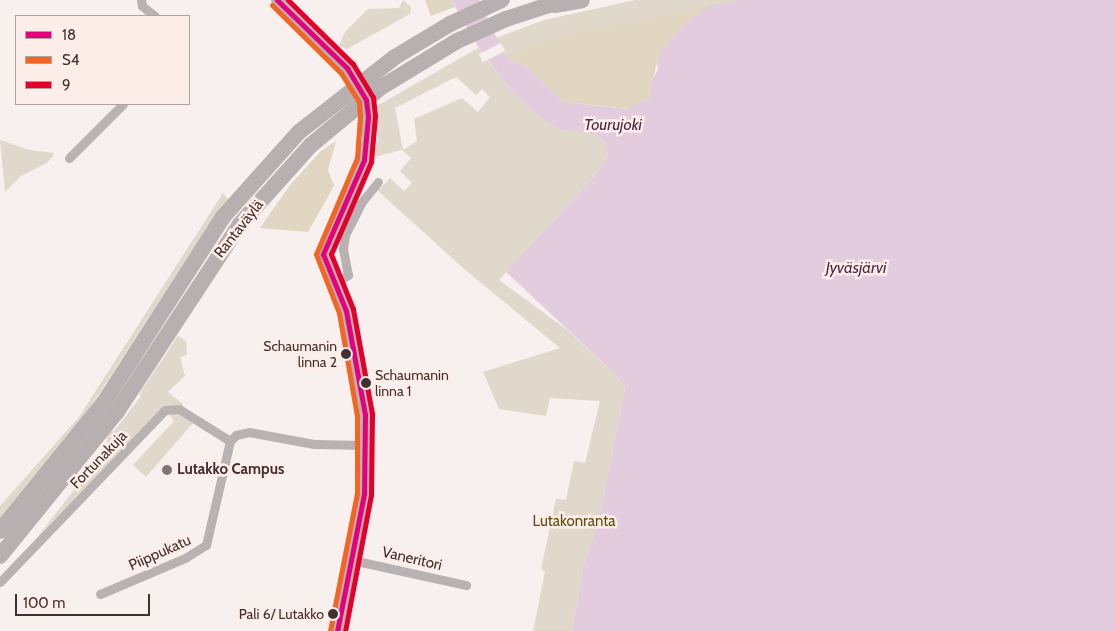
<!DOCTYPE html>
<meta charset="utf-8">
<style>
body{margin:0}
#map{position:relative;width:1115px;height:631px;overflow:hidden;background:#f8f0ee;font-family:Cabin,sans-serif}
div>[style]{position:absolute}
.green>*{inset:0;background:#dfd8cb}
.forest>*{inset:0;background:#e0d6c2}
.water>*{inset:0;background:#e3ccdd}
.pier>*{inset:0;background:#f8f0ee;transform-origin:0 0}
.street>*{height:9px;margin:-4.5px;padding:0 4.5px;transform-origin:4.5px;border-radius:4.5px;background:#b8b3b2}
.secondary>*{height:12px;margin:-6px;padding:0 6px;transform-origin:6px;border-radius:6px;background:#b9b2b2}
.highway>*{height:16px;margin:-8px;padding:0 8px;transform-origin:8px;border-radius:8px;background:#b7afb0}
.secondary-bridge>*{height:12px;margin:-6px;padding:0 6px;transform-origin:6px;border-radius:6px;background:#b9b2b2}
.bus-1>*{height:5px;margin:-2.5px;padding:0 2.5px;transform-origin:2.5px;border-radius:2.5px;background:#e5007d}
.bus-2>*{height:5px;margin:-2.5px;padding:0 2.5px;transform-origin:2.5px;border-radius:2.5px;background:#f26522}
.bus-3>*{height:5px;margin:-2.5px;padding:0 2.5px;transform-origin:2.5px;border-radius:2.5px;background:#e4002b}
.dots>*{width:14px;height:14px;translate:-50% -50%;box-sizing:border-box;border:2px solid #fdede9;border-radius:50%}
span{translate:-50% -50%;white-space:nowrap;text-align:center;line-height:1.15;-webkit-text-stroke:5px #fdede9;paint-order:stroke}
.bus-label{font-size:14px;color:#41312e}
.right{translate:-100% -50%;text-align:right}
.left{translate:0 -50%;text-align:left}
.street-label{font-size:15px;color:#41312e}
.poi-label{font-size:15px;color:#41312e;font-weight:700}
.park-label{font-size:15px;color:#5d4e12}
.water-label{font-size:16px;color:#4e274a;font-style:italic}
.legend{position:absolute;left:15px;top:15px;width:175px;height:90px;box-sizing:border-box;background:#fdede9;border:1px solid #b2a29e;margin:0;padding:6px 9px;list-style:none;font-size:15px;color:#41312e}
.legend li{display:flex;align-items:center;gap:10px;height:25px}
.legend b{width:25px;border:1px solid #b2a29e}
.scale{position:absolute;left:15px;top:594px;width:135px;height:22px;box-sizing:border-box;border:2px solid #41312e;border-top:0;padding-left:6px;font-size:15px;line-height:18px;white-space:nowrap;color:#41312e;-webkit-text-stroke:4px #fdede9;paint-order:stroke}
</style>
<div id="map">
<div class="green">
<div style="clip-path:polygon(403px 0,411px 7px,410px 14px,347px 49px,339px 46px,345px 32px,368px 9px,399px 8px)"></div>
<div style="clip-path:polygon(635px 0,758px 0,742px 71px,505px 55px,496px 38px,544px 20px)"></div>
<div style="clip-path:polygon(evenodd,478px 48px,512px 91px,596px 134px,605px 143px,608px 155px,595px 176px,499px 280px,566px 329px,616px 375px,625px 388px,600px 514px,583px 568px,572px 631px,533px 631px,545px 572px,541px 569px,556px 499px,566px 500px,574px 461px,585px 463px,600px 401px,550px 398px,546px 416px,499px 409px,483px 372px,560px 348px,463px 268px,378px 191px,390px 178px,404px 191px,412px 183px,400px 171px,411px 158px,402px 150px,375px 157px,378px 137px,375px 107px,478px 48px,456px 77px,476px 95px,482px 89px,490px 97px,478px 112px,462px 98px,414px 119px,417px 141px,403px 150px,395px 108px,456px 77px)"></div>
<div style="clip-path:polygon(0 140px,29px 150px,54px 153px,53px 156px,47px 163px,21px 176px,5px 192px)"></div>
<div style="clip-path:polygon(223px 193px,229px 200px,197px 243px,84px 417px,0 520px,0 506px,79px 417px)"></div>
<div style="clip-path:polygon(178px 336px,186px 341px,187px 355px,180px 357px,185px 376px,168px 392px,183px 404px,181px 406px,163px 407px,38px 536px,106px 449px,108px 433px,115px 430px,141px 396px,139px 394px)"></div>
<div style="clip-path:polygon(168px 413px,178px 413px,193px 423px,146px 477px,133px 465px,174px 421px)"></div>
</div>
<div class="forest">
<div style="clip-path:polygon(425px 0,451px 0,455px 7px,431px 16px)"></div>
<div style="clip-path:polygon(710px 6px,688px 21px,657px 59px,651px 97px,628px 109px,564px 102px,525px 65px,512px 62px,505px 55px,562px 35px)"></div>
<div style="clip-path:polygon(336px 141px,328px 170px,334px 186px,308px 232px,260px 228px,290px 185px,320px 152px)"></div>
</div>
<div class="water">
<div style="clip-path:polygon(451px 0,479px 0,505px 55px,512px 62px,525px 65px,564px 102px,627px 109px,651px 97px,650px 86px,658px 69px,657px 59px,667px 43px,688px 21px,710px 6px,739px 0,1115px 0,1115px 631px,572px 631px,583px 568px,600px 514px,625px 388px,616px 375px,506px 272px,595px 176px,608px 155px,605px 143px,596px 134px,559px 129px,540px 117px,512px 91px,480px 50px)"></div>
</div>
<div class="pier">
<div style="left:501px;top:43px;width:9px;height:25px;rotate:63deg"></div>
</div>
<div class="street">
<div style="left:141px;top:0;width:6px;rotate:81deg"></div>
<div style="left:142px;top:6px;width:16px;rotate:38deg"></div>
<div style="left:69px;top:158px;width:76px;rotate:-45deg"></div>
<div style="left:334px;top:284px;width:17px;rotate:-33deg"></div>
<div style="left:348px;top:275px;width:26px;rotate:-101deg"></div>
<div style="left:343px;top:249px;width:14px;rotate:-82deg"></div>
<div style="left:345px;top:235px;width:36px;rotate:-63deg"></div>
<div style="left:361px;top:203px;width:27px;rotate:-51deg"></div>
<div style="left:352px;top:560px;width:117px;rotate:12.4deg"></div>
<div style="left:0;top:582px;width:238px;rotate:-46.2deg"></div>
<div style="left:165px;top:410px;width:14px;rotate:-4deg"></div>
<div style="left:179px;top:409px;width:60px;rotate:32.1deg"></div>
<div style="left:100px;top:594px;width:92px;rotate:-23deg"></div>
<div style="left:185px;top:558px;width:25px;rotate:-32deg"></div>
<div style="left:206px;top:545px;width:107px;rotate:-77deg"></div>
<div style="left:230px;top:441px;width:8px;rotate:-45deg"></div>
<div style="left:236px;top:435px;width:13px;rotate:-13deg"></div>
<div style="left:249px;top:432px;width:66px;rotate:10.5deg"></div>
<div style="left:314px;top:444px;width:51px;rotate:1.1deg"></div>
</div>
<div class="secondary">
<div style="left:277px;top:0;width:104px;rotate:44.6deg"></div>
<div style="left:337px;top:631px;width:140px;rotate:-78.9deg"></div>
<div style="left:364px;top:494px;width:79px;rotate:-89.3deg"></div>
<div style="left:365px;top:415px;width:106px;rotate:-100.4deg"></div>
<div style="left:346px;top:311px;width:61px;rotate:-112deg"></div>
<div style="left:323px;top:254px;width:103px;rotate:-66.4deg"></div>
<div style="left:364px;top:160px;width:20px;rotate:-79deg"></div>
</div>
<div class="highway">
<div style="left:555px;top:5px;width:27px;rotate:-10deg"></div>
<div style="left:0;top:531px;width:164px;rotate:-51deg"></div>
<div style="left:103px;top:404px;width:222px;rotate:-57.3deg"></div>
<div style="left:223px;top:217px;width:114px;rotate:-48.2deg"></div>
<div style="left:299px;top:132px;width:122px;rotate:-38deg"></div>
<div style="left:395px;top:57px;width:64px;rotate:-31deg"></div>
<div style="left:450px;top:24px;width:57px;rotate:-24.8deg"></div>
<div style="left:0;top:556px;width:184px;rotate:-51deg"></div>
<div style="left:116px;top:413px;width:226px;rotate:-56.7deg"></div>
<div style="left:240px;top:224px;width:106px;rotate:-48.1deg"></div>
<div style="left:311px;top:145px;width:89px;rotate:-39.6deg"></div>
<div style="left:380px;top:88px;width:90px;rotate:-31.4deg"></div>
<div style="left:457px;top:41px;width:54px;rotate:-24.2deg"></div>
<div style="left:506px;top:19px;width:61px;rotate:-18.1deg"></div>
</div>
<div class="secondary-bridge">
<div style="left:351px;top:73px;width:31px;rotate:61deg"></div>
<div style="left:366px;top:100px;width:40px;rotate:87.1deg"></div>
</div>
<div class="bus-1">
<div style="left:277px;top:0;width:98px;rotate:44.2deg"></div>
<div style="left:347px;top:68px;width:37px;rotate:59deg"></div>
<div style="left:366px;top:100px;width:17px;rotate:83deg"></div>
<div style="left:368px;top:117px;width:43px;rotate:95.3deg"></div>
<div style="left:364px;top:160px;width:103px;rotate:113.6deg"></div>
<div style="left:323px;top:254px;width:61px;rotate:68deg"></div>
<div style="left:346px;top:311px;width:106px;rotate:79.6deg"></div>
<div style="left:365px;top:415px;width:79px;rotate:90.7deg"></div>
<div style="left:364px;top:494px;width:140px;rotate:101.1deg"></div>
</div>
<div class="bus-2">
<div style="left:272px;top:5px;width:97px;rotate:44.6deg"></div>
<div style="left:341px;top:73px;width:34px;rotate:58deg"></div>
<div style="left:359px;top:102px;width:15px;rotate:86deg"></div>
<div style="left:360px;top:117px;width:41px;rotate:94.2deg"></div>
<div style="left:357px;top:158px;width:104px;rotate:113.1deg"></div>
<div style="left:316px;top:254px;width:63px;rotate:68.7deg"></div>
<div style="left:339px;top:313px;width:105px;rotate:80.1deg"></div>
<div style="left:357px;top:416px;width:77px;rotate:90deg"></div>
<div style="left:357px;top:493px;width:140px;rotate:101.1deg"></div>
</div>
<div class="bus-3">
<div style="left:288px;top:0;width:91px;rotate:44.6deg"></div>
<div style="left:353px;top:64px;width:39px;rotate:59deg"></div>
<div style="left:373px;top:97px;width:19px;rotate:84deg"></div>
<div style="left:375px;top:116px;width:46px;rotate:95deg"></div>
<div style="left:371px;top:162px;width:100px;rotate:113.5deg"></div>
<div style="left:331px;top:254px;width:59px;rotate:68.2deg"></div>
<div style="left:353px;top:309px;width:107px;rotate:79.7deg"></div>
<div style="left:372px;top:414px;width:81px;rotate:90.7deg"></div>
<div style="left:371px;top:495px;width:138px;rotate:100.8deg"></div>
</div>
<div class="dots">
<div style="left:346px;top:354px;background:#41312e"></div>
<div style="left:366px;top:383px;background:#41312e"></div>
<div style="left:167px;top:470px;background:#817471"></div>
<div style="left:333px;top:614px;background:#41312e"></div>
</div>
<div class="bus-label">
<span class="right" style="left:337px;top:354px">Schaumanin<br>linna 2</span>
<span class="left" style="left:375px;top:383px">Schaumanin<br>linna 1</span>
<span class="right" style="left:324px;top:614px">Pali 6/ Lutakko</span>
</div>
<div class="street-label">
<span style="left:239px;top:229px;rotate:-52deg">Rantaväylä</span>
<span style="left:99px;top:460px;rotate:-46deg">Fortunakuja</span>
<span style="left:160px;top:553px;rotate:-24deg">Piippukatu</span>
<span style="left:412px;top:559px;rotate:13deg">Vaneritori</span>
</div>
<div class="poi-label">
<span class="left" style="left:177px;top:470px">Lutakko Campus</span>
</div>
<div class="park-label">
<span style="left:574px;top:522px">Lutakonranta</span>
</div>
<div class="water-label">
<span style="left:613px;top:125px">Tourujoki</span>
<span style="left:856px;top:268px">Jyväsjärvi</span>
</div>
<ul class="legend">
<li><b style="height:6px;background:#e5007d"></b>18</li>
<li><b style="height:6px;background:#f26522"></b>S4</li>
<li><b style="height:6px;background:#e4002b"></b>9</li>
</ul>
<div class="scale">100 m</div>
</div>
